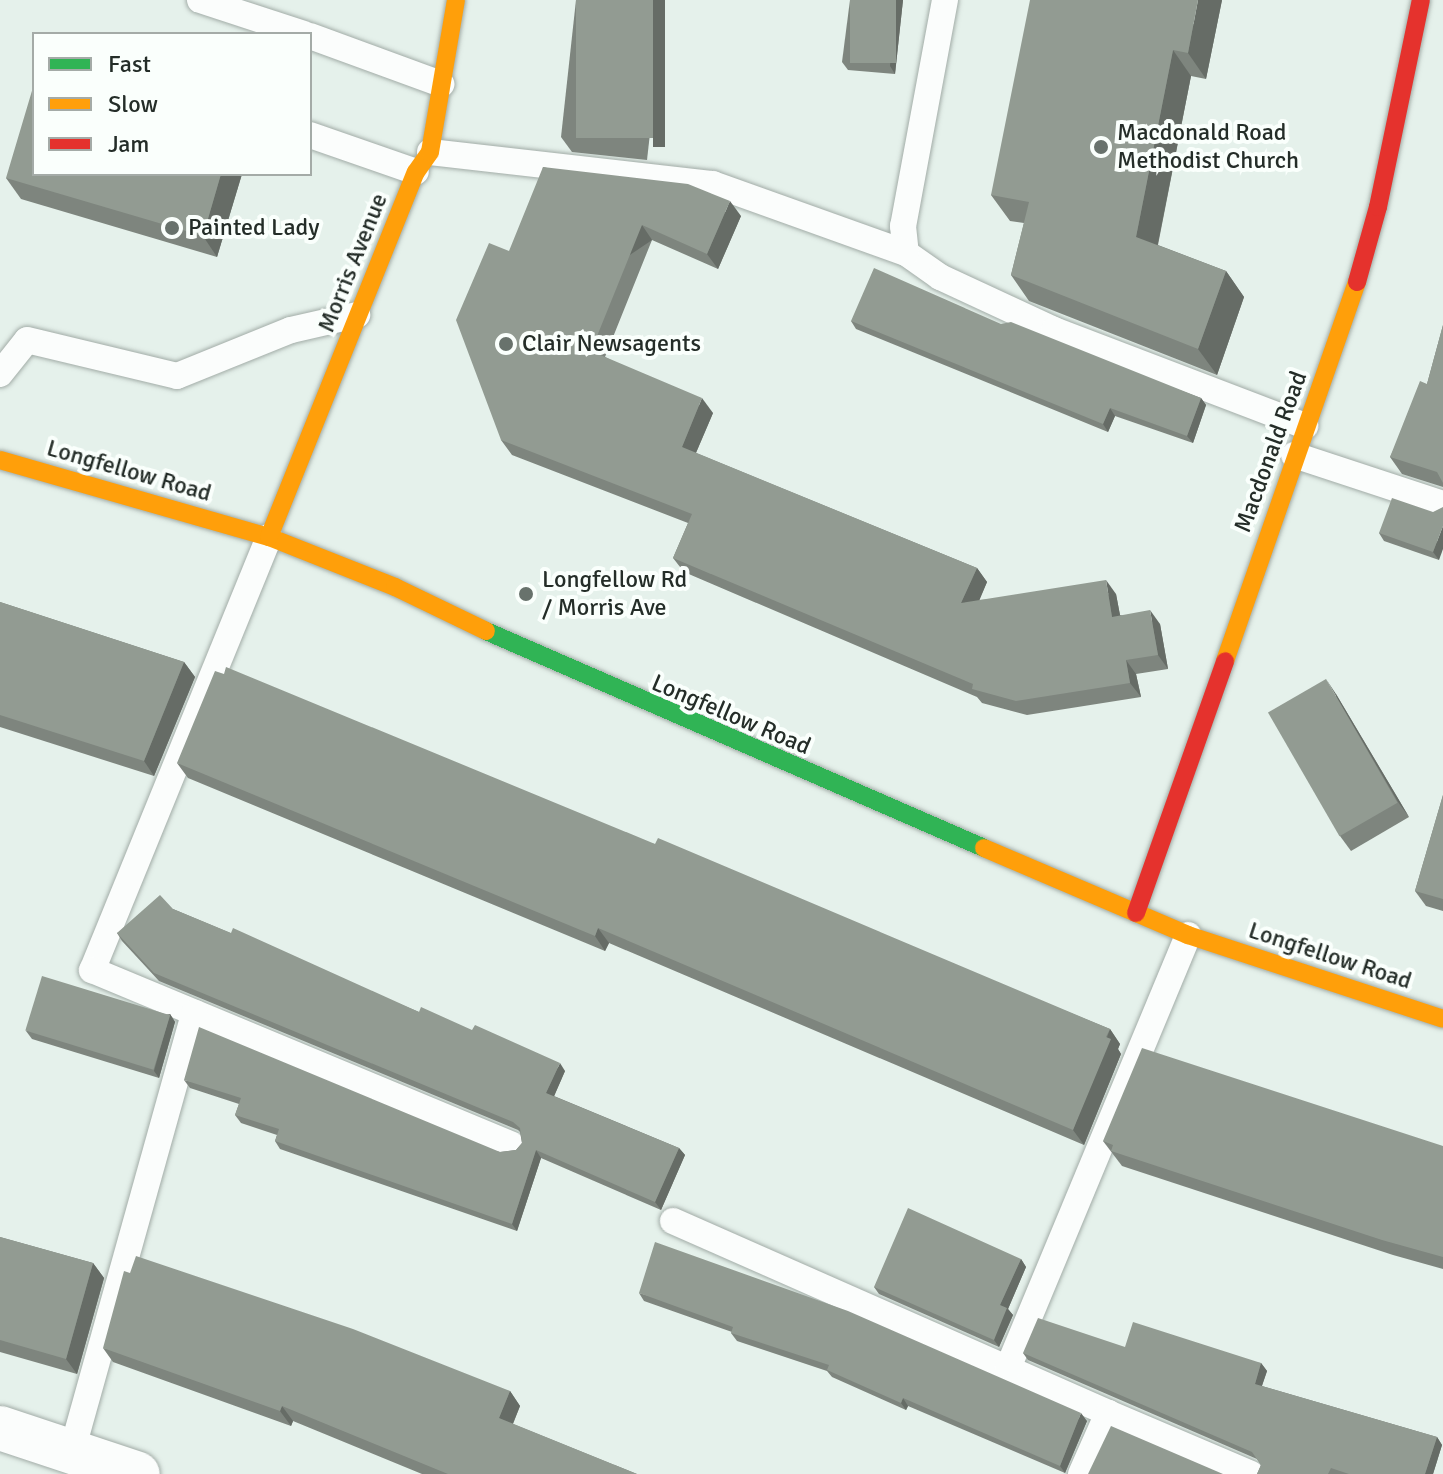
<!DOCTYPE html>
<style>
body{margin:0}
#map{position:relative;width:1443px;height:1474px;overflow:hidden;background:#e5f1eb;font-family:Signika,sans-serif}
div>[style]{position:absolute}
.roads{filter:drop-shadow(0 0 2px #a2aca7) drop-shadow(0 0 2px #a2aca7)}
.lane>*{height:26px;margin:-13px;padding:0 13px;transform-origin:13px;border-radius:13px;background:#fbfdfc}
.street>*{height:44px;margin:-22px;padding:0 22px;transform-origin:22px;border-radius:22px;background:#fbfdfc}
.fast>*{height:18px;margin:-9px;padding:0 9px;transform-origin:9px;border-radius:9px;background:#30b455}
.slow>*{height:18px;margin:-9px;padding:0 9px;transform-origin:9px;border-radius:9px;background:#ff9f0a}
.jam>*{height:18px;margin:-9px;padding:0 9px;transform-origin:9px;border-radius:9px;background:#e5322d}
.wall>*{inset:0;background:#7e857e}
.shaded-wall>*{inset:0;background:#666c66;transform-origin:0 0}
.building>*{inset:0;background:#929b92;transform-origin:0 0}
.dots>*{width:22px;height:22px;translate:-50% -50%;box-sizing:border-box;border:4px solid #fafffc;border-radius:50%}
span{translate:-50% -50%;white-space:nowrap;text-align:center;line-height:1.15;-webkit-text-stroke:8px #fafffc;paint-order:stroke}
.poi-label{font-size:24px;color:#242d28}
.left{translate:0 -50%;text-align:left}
.street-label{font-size:24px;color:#242d28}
.legend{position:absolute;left:32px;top:32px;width:280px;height:144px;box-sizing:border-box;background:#fafffc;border:2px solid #a4aba7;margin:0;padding:10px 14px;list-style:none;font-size:24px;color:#242d28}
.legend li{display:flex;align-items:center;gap:16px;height:40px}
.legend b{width:40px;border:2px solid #a4aba7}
</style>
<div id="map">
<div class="roads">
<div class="lane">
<div style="left:200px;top:0;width:109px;rotate:18.1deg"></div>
<div style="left:945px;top:0;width:230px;rotate:100.5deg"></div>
<div style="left:903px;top:226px;width:27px;rotate:84deg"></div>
<div style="left:906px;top:253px;width:42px;rotate:35.2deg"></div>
<div style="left:940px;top:277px;width:126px;rotate:24.9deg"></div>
<div style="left:1054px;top:330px;width:269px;rotate:20.9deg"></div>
<div style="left:310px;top:36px;width:140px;rotate:20.1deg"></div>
<div style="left:310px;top:135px;width:112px;rotate:19.2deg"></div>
<div style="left:430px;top:152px;width:285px;rotate:6.5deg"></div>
<div style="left:713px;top:184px;width:205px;rotate:19.7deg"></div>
<div style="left:0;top:374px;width:43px;rotate:-51.5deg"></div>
<div style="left:27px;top:340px;width:154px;rotate:13.5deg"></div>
<div style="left:177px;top:376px;width:123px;rotate:-22deg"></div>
<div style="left:291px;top:330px;width:68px;rotate:-12.8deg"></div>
<div style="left:1294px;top:455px;width:157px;rotate:18.2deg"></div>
<div style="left:269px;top:537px;width:468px;rotate:112.2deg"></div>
<div style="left:92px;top:970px;width:455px;rotate:22.6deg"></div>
<div style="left:673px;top:1221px;width:475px;rotate:23.8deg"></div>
<div style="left:1008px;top:1368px;width:469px;rotate:-67.4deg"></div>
<div style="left:72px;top:1451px;width:455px;rotate:-74.4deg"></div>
<div style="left:1081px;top:1474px;width:67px;rotate:-66.1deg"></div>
<div style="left:1108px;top:1413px;width:155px;rotate:23.1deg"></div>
</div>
<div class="street">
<div style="left:0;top:1428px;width:145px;rotate:18.4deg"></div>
</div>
<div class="fast">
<div style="left:486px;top:631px;width:543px;rotate:23.54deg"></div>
</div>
<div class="slow">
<div style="left:0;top:460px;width:280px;rotate:16deg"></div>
<div style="left:269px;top:537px;width:136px;rotate:21.6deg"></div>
<div style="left:395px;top:587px;width:101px;rotate:25.8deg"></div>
<div style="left:269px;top:537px;width:393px;rotate:-68.1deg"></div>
<div style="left:416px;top:172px;width:24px;rotate:-55deg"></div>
<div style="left:430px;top:152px;width:154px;rotate:-80.3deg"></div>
<div style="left:1225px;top:661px;width:401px;rotate:-70.8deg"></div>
<div style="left:984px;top:848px;width:222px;rotate:23.1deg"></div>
<div style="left:1188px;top:935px;width:268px;rotate:18.2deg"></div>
</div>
<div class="jam">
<div style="left:1357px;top:282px;width:78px;rotate:-74.4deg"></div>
<div style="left:1378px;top:207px;width:211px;rotate:-78.3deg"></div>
<div style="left:1136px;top:913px;width:267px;rotate:-70.5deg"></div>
</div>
</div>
<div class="wall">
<div style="clip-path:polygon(576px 0,665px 0,647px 160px,572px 152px,561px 137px)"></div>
<div style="clip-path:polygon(850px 0,903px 0,895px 74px,848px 70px,842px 62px)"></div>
<div style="clip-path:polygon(1222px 0,1206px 79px,1191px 76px,1158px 245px,1226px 271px,1244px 297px,1217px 375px,1029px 301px,1011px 275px,1024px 223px,1010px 221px,991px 195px)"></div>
<div style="clip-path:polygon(543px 167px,741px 216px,718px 269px,652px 240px,605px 357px,713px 413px,696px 453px,977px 568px,987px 582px,979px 600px,1116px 594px,1120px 615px,1160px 624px,1168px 669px,1136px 674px,1141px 697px,1027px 715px,982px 703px,977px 697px,684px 572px,673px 558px,688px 523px,512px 455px,501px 440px)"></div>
<div style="clip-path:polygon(242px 174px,217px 257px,21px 199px,6px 178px)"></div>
<div style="clip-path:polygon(851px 321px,1001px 324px,1201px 398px,1206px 405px,1193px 443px,1115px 416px,1108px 432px,856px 329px)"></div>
<div style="clip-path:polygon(1443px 325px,1443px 487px,1402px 474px,1390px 457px,1427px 384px)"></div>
<div style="clip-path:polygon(1433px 512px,1439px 560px,1384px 541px,1379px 533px)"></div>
<div style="clip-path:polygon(0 602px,184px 662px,195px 677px,154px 776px,0 727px)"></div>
<div style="clip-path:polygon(1336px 694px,1409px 817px,1351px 851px,1340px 836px)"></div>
<div style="clip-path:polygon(177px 763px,655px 844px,1110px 1029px,1120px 1044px,1118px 1049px,1121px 1054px,1084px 1145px,609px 943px,605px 951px,188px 778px)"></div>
<div style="clip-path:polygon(1443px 795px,1443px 911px,1426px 906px,1415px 891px)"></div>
<div style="clip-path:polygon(173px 909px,419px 1012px,565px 1071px,554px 1096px,679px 1148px,685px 1155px,661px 1210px,541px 1158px,517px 1231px,280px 1149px,275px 1141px,277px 1135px,241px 1123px,235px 1115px,239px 1104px,190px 1088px,184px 1080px,500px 1152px,516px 1150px,522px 1143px,520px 1132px,518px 1130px,159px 981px,122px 941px,117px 933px)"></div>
<div style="clip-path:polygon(170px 1014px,175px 1022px,159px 1078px,32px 1039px,26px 1031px)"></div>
<div style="clip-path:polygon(1103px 1141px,1443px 1146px,1443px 1269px,1393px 1255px,1122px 1166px)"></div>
<div style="clip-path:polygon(0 1237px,93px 1263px,104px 1278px,77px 1374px,0 1352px)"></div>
<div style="clip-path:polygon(1021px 1259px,1026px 1267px,1008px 1309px,1013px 1315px,999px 1347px,879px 1294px,874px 1287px)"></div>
<div style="clip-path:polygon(639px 1293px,1087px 1421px,1065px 1473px,908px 1406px,906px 1410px,832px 1377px,827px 1371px,737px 1341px,731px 1333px,732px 1332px,644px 1301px)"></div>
<div style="clip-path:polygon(1125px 1347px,1261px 1363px,1267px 1371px,1262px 1386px,1437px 1437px,1442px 1445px,1433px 1474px,1257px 1474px,1261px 1465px,1257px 1459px,1028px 1360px,1023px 1353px)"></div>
<div style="clip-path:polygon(103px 1348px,510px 1391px,520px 1406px,513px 1424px,637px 1474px,422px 1474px,293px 1421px,291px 1426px,113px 1362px)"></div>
</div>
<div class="shaded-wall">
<div style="left:653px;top:0;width:12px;height:147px"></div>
<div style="clip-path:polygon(896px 0,903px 0,895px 74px,890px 66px)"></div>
<div style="clip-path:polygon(1198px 0,1222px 0,1206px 79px,1188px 53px)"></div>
<div style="clip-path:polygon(1173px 50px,1191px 76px,1154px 263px,1136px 237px)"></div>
<div style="clip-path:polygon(221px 174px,242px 174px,217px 257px,203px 236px)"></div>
<div style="clip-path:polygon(730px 201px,741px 216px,718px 269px,707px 254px)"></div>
<div style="left:642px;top:225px;width:18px;height:136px;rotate:56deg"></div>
<div style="clip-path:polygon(1226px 271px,1244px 297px,1217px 375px,1198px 349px)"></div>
<div style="clip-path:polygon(702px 398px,713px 413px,692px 462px,682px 447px)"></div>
<div style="clip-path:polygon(1201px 398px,1206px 405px,1193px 443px,1187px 436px)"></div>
<div style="clip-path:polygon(1110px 408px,1115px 416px,1108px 432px,1103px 424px)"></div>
<div style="clip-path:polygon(1443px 526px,1443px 549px,1439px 560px,1433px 552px)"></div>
<div style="clip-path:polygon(977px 568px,987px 582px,972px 618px,961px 603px)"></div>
<div style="clip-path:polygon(1106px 580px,1116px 594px,1123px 631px,1112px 617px)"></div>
<div style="clip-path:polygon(1150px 610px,1160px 624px,1168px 669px,1158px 655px)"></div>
<div style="clip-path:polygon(1126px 660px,1136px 674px,1141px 697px,1130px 683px)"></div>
<div style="clip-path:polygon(184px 662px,195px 677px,154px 776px,144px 761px)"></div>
<div style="clip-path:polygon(1326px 679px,1336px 694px,1409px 817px,1398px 802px)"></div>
<div style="clip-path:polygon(598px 928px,609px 943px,605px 951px,595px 936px)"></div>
<div style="clip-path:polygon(170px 1014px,175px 1022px,159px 1078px,154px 1071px)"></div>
<div style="clip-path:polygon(1110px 1029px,1120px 1044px,1118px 1049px,1121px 1054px,1084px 1145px,1073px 1130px)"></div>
<div style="clip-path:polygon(560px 1063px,565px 1071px,552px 1101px,546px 1093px)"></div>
<div style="clip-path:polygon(679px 1148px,685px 1155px,661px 1210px,655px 1202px)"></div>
<div style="clip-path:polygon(536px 1150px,541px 1158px,517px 1231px,512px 1224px)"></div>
<div style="clip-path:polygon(1021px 1259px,1026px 1267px,1008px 1309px,1013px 1315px,999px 1347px,994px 1340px,1000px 1305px)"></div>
<div style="clip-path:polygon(93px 1263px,104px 1278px,77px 1374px,66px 1359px)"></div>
<div style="clip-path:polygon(1261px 1363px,1267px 1371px,1260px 1391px,1255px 1384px)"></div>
<div style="clip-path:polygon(510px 1391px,520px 1406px,509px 1433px,499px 1418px)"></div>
<div style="clip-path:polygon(903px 1398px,908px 1406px,906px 1410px,901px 1403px)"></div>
<div style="clip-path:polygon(282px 1406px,293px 1421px,291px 1426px,280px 1411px)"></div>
<div style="clip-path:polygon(1081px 1413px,1087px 1421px,1065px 1473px,1060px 1466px)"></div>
<div style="clip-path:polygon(1437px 1437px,1442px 1445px,1433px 1474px,1425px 1474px)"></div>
</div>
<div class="building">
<div style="left:576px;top:0;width:77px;height:138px"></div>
<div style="left:850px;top:0;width:46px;height:63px"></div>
<div style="clip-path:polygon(1030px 0,1198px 0,1188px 53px,1173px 50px,1136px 237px,1226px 271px,1198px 349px,1011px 275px,1029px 202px,991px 195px)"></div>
<div style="clip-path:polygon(34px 84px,34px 174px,221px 174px,203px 236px,6px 178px)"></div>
<div style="clip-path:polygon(543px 167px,688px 184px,730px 201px,707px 254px,642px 225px,591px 351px,702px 398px,682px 447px,977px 568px,961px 603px,1106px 580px,1112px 617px,1150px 610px,1158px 655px,1126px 660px,1130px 683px,1016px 701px,972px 689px,973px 684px,673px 558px,692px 514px,501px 440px,456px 320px,489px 243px,509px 251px)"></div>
<div style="clip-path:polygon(874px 268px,1001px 324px,1011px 322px,1201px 398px,1187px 436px,1110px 408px,1103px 424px,851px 321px)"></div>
<div style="clip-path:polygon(1443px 325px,1443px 483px,1437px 472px,1390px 457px,1420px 381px,1427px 384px)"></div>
<div style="clip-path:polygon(1392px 498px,1433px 512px,1443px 507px,1443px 526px,1433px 552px,1379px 533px)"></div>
<div style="clip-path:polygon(0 602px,184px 662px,144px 761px,0 715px)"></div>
<div style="clip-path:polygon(226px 667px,655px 844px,658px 838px,1110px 1029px,1106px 1037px,1111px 1039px,1073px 1130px,598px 928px,595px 936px,177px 763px,215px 671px,224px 674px)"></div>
<div style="left:1326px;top:679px;width:143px;height:67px;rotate:60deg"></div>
<div style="clip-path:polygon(1443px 795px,1443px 899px,1415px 891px)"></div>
<div style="clip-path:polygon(160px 895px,173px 909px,231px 933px,233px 928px,419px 1012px,421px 1007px,472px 1030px,475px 1025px,560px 1063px,546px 1093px,679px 1148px,655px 1202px,536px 1150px,512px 1224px,275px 1141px,279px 1129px,235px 1115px,241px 1098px,184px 1080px,199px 1027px,500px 1152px,516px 1150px,522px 1143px,520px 1128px,513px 1122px,154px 973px,117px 933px)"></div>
<div style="left:42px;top:976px;width:134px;height:57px;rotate:17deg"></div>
<div style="clip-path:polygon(1142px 1048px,1443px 1146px,1443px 1257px,1382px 1240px,1111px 1151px,1113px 1145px,1103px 1141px)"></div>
<div style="clip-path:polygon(908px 1208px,1021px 1259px,1000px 1305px,1007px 1308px,994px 1340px,874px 1287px)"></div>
<div style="clip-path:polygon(0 1237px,93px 1263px,66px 1359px,0 1340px)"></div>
<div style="clip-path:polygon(655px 1242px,848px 1311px,1081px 1413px,1060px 1466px,903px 1398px,901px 1403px,827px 1370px,829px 1365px,731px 1333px,733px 1327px,639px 1293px)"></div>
<div style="clip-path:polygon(136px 1256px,353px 1329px,510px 1391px,499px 1418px,637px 1474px,448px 1474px,282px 1406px,280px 1411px,103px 1348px,124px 1271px,130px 1273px)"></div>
<div style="clip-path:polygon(1038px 1318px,1125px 1347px,1133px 1322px,1261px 1363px,1255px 1384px,1437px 1437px,1425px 1474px,1349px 1474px,1331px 1468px,1328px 1474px,1257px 1474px,1261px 1465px,1252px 1452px,1023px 1353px)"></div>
<div style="clip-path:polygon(1111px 1426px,1223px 1474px,1088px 1474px)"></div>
</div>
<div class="dots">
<div style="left:1101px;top:147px;background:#68726c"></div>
<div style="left:172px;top:228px;background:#68726c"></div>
<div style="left:506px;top:344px;background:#68726c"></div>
<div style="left:526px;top:594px;background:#68726c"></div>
</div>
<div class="poi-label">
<span class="left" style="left:1117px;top:147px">Macdonald Road<br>Methodist Church</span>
<span class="left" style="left:188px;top:228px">Painted Lady</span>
<span class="left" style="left:522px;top:344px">Clair Newsagents</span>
<span class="left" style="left:542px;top:594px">Longfellow Rd<br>/ Morris Ave</span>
</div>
<div class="street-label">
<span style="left:353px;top:263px;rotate:-68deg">Morris Avenue</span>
<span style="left:1271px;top:452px;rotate:-70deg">Macdonald Road</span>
<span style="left:129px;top:471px;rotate:16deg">Longfellow Road</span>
<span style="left:731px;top:715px;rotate:23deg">Longfellow Road</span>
<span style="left:1330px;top:956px;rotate:18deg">Longfellow Road</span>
</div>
<ul class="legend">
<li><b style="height:10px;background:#30b455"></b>Fast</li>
<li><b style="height:10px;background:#ff9f0a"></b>Slow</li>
<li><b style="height:10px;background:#e5322d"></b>Jam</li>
</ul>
</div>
